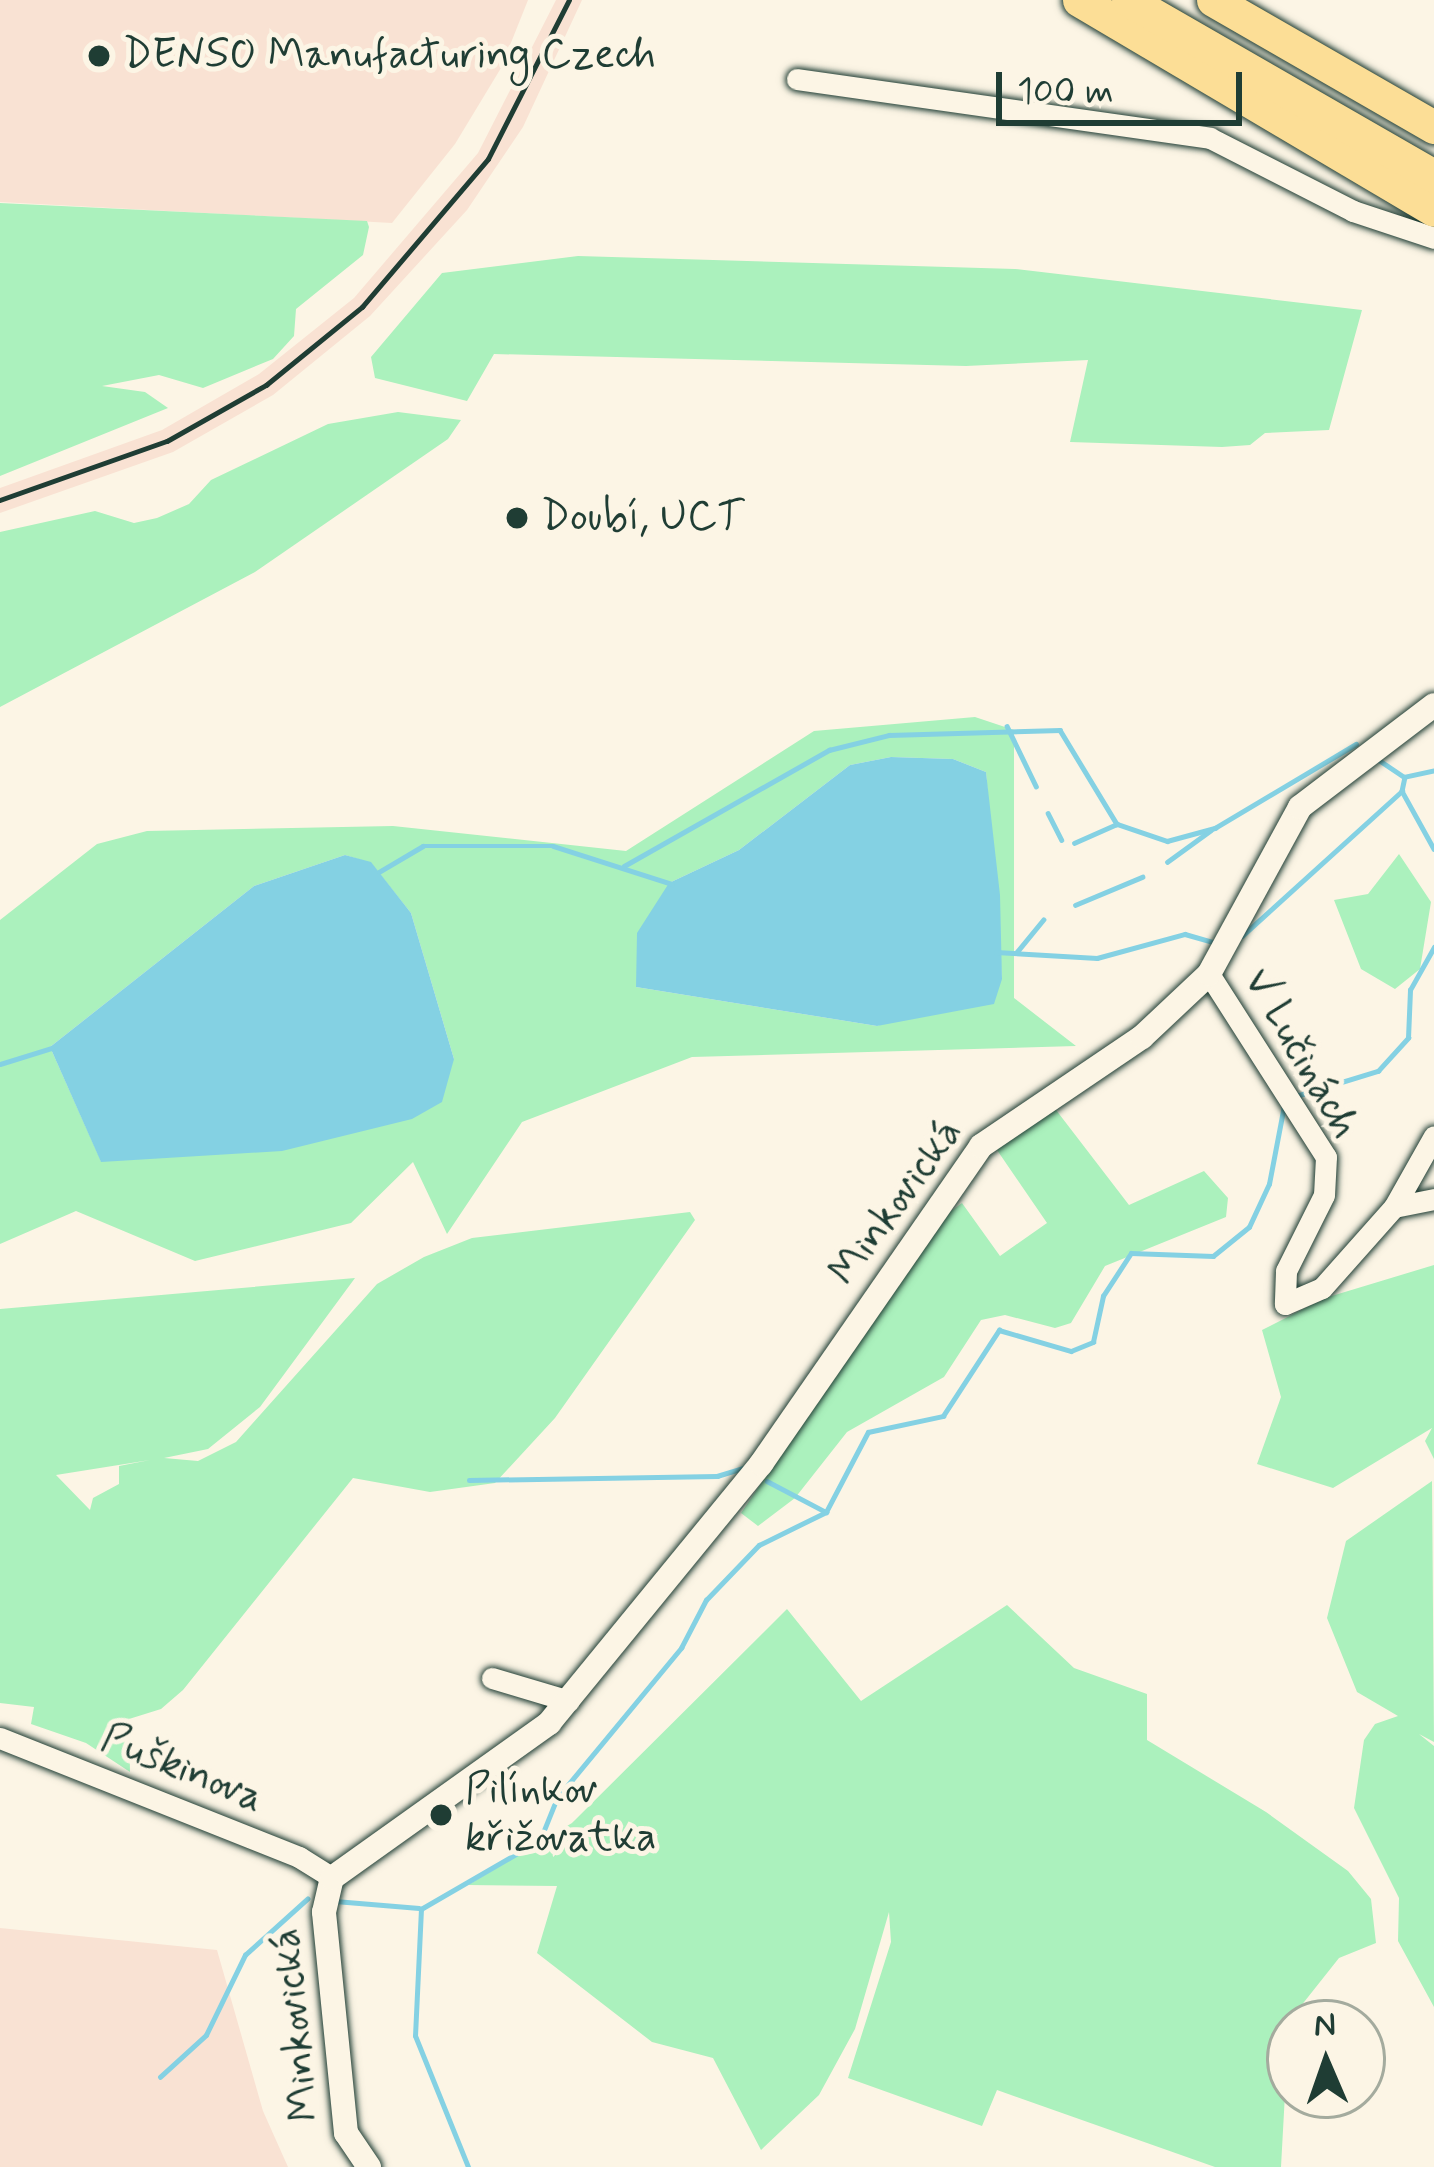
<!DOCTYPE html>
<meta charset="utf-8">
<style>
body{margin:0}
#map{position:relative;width:1434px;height:2167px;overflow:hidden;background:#fcf5e5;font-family:Mynerve,sans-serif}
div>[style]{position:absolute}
.built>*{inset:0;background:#f9e2d3}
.green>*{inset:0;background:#abf1bd}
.water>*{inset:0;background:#84d1e3}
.stream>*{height:4.5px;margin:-2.25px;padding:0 2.25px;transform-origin:2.25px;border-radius:2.25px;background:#84d1e3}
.roads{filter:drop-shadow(0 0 3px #1f3d34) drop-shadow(0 0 3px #1f3d34)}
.minor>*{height:21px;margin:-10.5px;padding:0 10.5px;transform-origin:10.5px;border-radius:10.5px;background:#fcf5e5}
.tertiary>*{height:24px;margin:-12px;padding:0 12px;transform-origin:12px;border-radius:12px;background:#fcf5e5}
.trunk>*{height:33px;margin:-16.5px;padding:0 16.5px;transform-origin:16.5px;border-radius:16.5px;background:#fcde96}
.rail>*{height:4.5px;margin:-2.25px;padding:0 2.25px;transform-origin:2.25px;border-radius:2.25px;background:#1f3d34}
.dots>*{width:33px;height:33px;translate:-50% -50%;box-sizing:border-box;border:6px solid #fcf5e5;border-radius:50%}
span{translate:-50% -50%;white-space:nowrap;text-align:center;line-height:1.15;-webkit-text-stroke:10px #fcf5e5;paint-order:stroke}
.poi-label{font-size:42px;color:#1f3d34}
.left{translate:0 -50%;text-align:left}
.street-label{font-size:42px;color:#1f3d34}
.north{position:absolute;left:1266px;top:1999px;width:120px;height:120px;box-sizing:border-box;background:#fcf5e5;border:3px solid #a4ab9e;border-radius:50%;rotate:358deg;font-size:33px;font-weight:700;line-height:48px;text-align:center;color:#1f3d34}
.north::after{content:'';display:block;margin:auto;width:42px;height:54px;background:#1f3d34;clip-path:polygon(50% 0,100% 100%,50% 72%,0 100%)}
.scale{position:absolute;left:996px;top:72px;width:246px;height:54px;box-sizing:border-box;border:6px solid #1f3d34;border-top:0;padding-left:15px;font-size:36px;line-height:42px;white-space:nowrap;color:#1f3d34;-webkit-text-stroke:9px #fcf5e5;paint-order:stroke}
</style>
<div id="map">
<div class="built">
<div style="clip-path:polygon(0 0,528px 0,501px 68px,455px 144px,392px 223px,0 202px)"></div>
<div style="clip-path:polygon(556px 0,582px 0,523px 127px,467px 210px,370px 316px,273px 395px,173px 452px,0 513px,0 488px,162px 430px,259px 374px,354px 298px,478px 153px)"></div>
<div style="clip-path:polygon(0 1928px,217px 1950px,263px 2111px,288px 2167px,0 2167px)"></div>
</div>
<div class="green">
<div style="clip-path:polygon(0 203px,367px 221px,369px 227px,363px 255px,296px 309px,294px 336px,273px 359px,203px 388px,159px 375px,102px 386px,145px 392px,168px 408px,0 476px)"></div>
<div style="clip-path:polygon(578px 256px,1015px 269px,1362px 310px,1329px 430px,1265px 433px,1250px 445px,1222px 447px,1070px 442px,1088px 360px,966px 366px,494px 354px,467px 401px,375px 378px,371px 357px,442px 273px)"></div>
<div style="clip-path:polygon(398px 412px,461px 420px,448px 439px,255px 572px,0 707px,0 532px,95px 511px,134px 523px,157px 518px,189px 504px,211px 480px,328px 424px)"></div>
<div style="clip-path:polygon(evenodd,975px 717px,1014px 730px,1014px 998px,1076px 1046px,692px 1057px,522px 1122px,447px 1234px,413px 1162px,351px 1223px,195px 1261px,76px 1211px,0 1244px,0 920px,97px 844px,147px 831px,393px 826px,626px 851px,814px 731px,975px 717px,891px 757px,953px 759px,986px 772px,1002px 979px,877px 1026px,636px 987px,669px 883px,739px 850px,850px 765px,891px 757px,975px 717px,345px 855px,371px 863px,411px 913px,454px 1059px,101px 1161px,50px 1047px,254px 886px,345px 855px)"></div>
<div style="clip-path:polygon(1399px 854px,1431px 902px,1420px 969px,1395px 989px,1361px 969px,1334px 900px,1368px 894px)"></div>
<div style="clip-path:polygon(1053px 1106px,1129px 1205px,1204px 1171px,1228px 1198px,1226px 1217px,1105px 1266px,1071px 1323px,1055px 1328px,1005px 1315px,981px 1320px,944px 1377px,847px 1432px,795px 1498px,758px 1526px,741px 1513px,943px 1217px,962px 1203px,1000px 1256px,1047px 1223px,997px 1150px)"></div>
<div style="clip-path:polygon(evenodd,690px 1212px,695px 1220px,555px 1418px,495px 1483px,430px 1492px,353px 1478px,183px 1690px,161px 1709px,129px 1719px,130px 1772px,86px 1743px,31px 1724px,34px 1707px,0 1703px,0 1309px,355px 1278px,260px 1407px,208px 1449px,164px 1458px,198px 1461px,236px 1442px,377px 1284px,424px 1257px,472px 1238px,690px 1212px,150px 1460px,119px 1466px,119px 1484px,93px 1498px,90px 1510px,56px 1475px,150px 1460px)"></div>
<div style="clip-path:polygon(1434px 1265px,1434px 1459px,1425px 1441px,1432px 1428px,1333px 1488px,1257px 1464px,1281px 1397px,1262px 1330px,1325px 1298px)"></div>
<div style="clip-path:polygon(1432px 1481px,1434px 1742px,1419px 1734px,1434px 1746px,1434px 2007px,1398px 1941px,1399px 1898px,1354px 1808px,1364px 1740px,1375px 1724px,1398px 1716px,1357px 1692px,1327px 1618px,1346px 1541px)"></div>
<div style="clip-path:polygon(1007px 1605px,1074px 1668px,1147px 1694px,1147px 1740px,1266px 1812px,1348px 1871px,1371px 1899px,1376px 1943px,1339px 1958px,1289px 2021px,1281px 2167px,1215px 2167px,997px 2090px,982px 2126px,848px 2078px,891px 1942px,889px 1912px,855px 2029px,819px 2095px,761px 2150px,713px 2058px,652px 2042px,537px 1953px,557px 1886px,468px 1885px,572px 1823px,787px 1609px,861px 1701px)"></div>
</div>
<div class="water">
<div style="clip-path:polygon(891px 757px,953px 759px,986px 772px,1000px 895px,1002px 979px,994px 1004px,877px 1026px,636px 987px,637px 933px,669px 883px,739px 850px,850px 765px)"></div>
<div style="clip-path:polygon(345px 855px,371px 862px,411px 913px,454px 1059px,442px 1102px,412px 1119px,282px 1151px,101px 1162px,50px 1047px,254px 886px)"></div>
</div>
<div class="stream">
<div style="left:1007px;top:726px;width:67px;rotate:64.2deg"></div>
<div style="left:1379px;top:760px;width:30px;rotate:34deg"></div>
<div style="left:1434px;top:771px;width:30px;rotate:168deg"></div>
<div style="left:1405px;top:777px;width:14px;rotate:102deg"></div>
<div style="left:1402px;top:791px;width:66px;rotate:61.1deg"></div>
<div style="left:1048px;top:813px;width:30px;rotate:63deg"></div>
<div style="left:1074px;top:843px;width:47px;rotate:-23.8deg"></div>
<div style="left:1167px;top:862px;width:54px;rotate:-36deg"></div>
<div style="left:624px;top:866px;width:236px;rotate:-29.5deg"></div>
<div style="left:829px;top:750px;width:62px;rotate:-14deg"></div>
<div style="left:889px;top:735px;width:171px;rotate:-1.7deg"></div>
<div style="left:1060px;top:730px;width:110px;rotate:58.8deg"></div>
<div style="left:1117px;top:824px;width:53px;rotate:18.8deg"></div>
<div style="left:1167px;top:841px;width:50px;rotate:-15.2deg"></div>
<div style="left:1215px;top:828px;width:164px;rotate:-30.8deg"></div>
<div style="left:379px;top:872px;width:51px;rotate:-30.6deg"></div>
<div style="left:423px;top:846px;width:130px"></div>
<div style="left:553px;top:846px;width:125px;rotate:17.7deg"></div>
<div style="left:1075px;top:905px;width:73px;rotate:-22.7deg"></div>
<div style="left:1242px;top:936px;width:216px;rotate:-42.2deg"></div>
<div style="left:996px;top:952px;width:101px;rotate:3.4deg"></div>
<div style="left:1097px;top:958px;width:91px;rotate:-15.3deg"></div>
<div style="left:1185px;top:934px;width:29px;rotate:16deg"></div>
<div style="left:1016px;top:953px;width:43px;rotate:-50.7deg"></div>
<div style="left:0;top:1064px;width:54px;rotate:-17.1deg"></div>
<div style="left:1296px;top:1096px;width:86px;rotate:-17deg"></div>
<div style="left:1378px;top:1071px;width:45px;rotate:-47.7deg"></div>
<div style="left:1408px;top:1038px;width:48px;rotate:-87.6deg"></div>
<div style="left:1410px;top:990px;width:49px;rotate:-60.8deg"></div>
<div style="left:469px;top:1480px;width:248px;rotate:-0.9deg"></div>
<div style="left:717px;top:1476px;width:28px;rotate:-17deg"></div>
<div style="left:767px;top:1481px;width:67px;rotate:27.7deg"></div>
<div style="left:335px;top:1901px;width:84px;rotate:4.8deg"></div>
<div style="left:160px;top:2077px;width:62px;rotate:-42.4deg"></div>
<div style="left:206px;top:2035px;width:89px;rotate:-64deg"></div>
<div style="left:245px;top:1955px;width:84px;rotate:-42.1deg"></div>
<div style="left:468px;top:2167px;width:141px;rotate:-112deg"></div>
<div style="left:415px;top:2036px;width:127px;rotate:-87.3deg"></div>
<div style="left:421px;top:1909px;width:138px;rotate:-30.1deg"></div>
<div style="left:540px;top:1840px;width:45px;rotate:-68deg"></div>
<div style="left:557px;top:1798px;width:195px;rotate:-50.4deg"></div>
<div style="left:681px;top:1648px;width:54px;rotate:-62.5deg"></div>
<div style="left:706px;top:1600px;width:76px;rotate:-46.1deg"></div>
<div style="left:759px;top:1545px;width:75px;rotate:-26.2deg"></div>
<div style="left:826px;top:1512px;width:90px;rotate:-62.3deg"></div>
<div style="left:868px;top:1432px;width:77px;rotate:-12deg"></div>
<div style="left:943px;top:1416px;width:103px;rotate:-56.9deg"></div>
<div style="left:999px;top:1330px;width:75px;rotate:16.3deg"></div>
<div style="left:1071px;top:1351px;width:24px;rotate:-22deg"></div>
<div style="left:1093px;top:1342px;width:47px;rotate:-77.7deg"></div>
<div style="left:1103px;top:1296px;width:51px;rotate:-56.9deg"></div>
<div style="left:1131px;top:1253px;width:82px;rotate:2.1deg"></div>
<div style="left:1213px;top:1256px;width:46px;rotate:-38.9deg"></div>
<div style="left:1249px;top:1227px;width:47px;rotate:-65.1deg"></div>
<div style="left:1269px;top:1184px;width:80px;rotate:-79.2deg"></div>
</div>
<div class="roads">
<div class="minor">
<div style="left:797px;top:79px;width:417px;rotate:8.1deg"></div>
<div style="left:1210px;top:138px;width:161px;rotate:27deg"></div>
<div style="left:1353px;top:211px;width:85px;rotate:18.4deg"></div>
<div style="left:1209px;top:974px;width:217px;rotate:57.4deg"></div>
<div style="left:1326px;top:1157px;width:38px;rotate:93deg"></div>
<div style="left:1324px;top:1195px;width:85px;rotate:116.6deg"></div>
<div style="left:1286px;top:1271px;width:33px;rotate:92deg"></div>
<div style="left:1285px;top:1304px;width:40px;rotate:-23.4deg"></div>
<div style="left:1322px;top:1288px;width:108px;rotate:-48.4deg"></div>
<div style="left:1394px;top:1207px;width:81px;rotate:-60.6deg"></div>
<div style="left:1394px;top:1207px;width:41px;rotate:-11.3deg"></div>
<div style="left:492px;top:1678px;width:80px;rotate:16.6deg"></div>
<div style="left:0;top:1738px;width:322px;rotate:21.7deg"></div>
<div style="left:299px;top:1857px;width:39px;rotate:32deg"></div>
</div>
<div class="tertiary">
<div style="left:369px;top:2167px;width:41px;rotate:-124.1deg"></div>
<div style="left:346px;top:2133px;width:222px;rotate:-95.7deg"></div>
<div style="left:324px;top:1912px;width:35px;rotate:-77deg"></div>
<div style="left:332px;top:1878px;width:267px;rotate:-35.5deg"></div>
<div style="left:549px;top:1723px;width:335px;rotate:-50.7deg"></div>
<div style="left:761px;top:1464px;width:387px;rotate:-55.3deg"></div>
<div style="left:981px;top:1146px;width:194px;rotate:-34.1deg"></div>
<div style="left:1142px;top:1037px;width:92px;rotate:-43.2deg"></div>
<div style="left:1209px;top:974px;width:190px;rotate:-61.4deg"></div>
<div style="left:1300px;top:807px;width:168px;rotate:-37.3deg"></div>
</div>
<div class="trunk">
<div style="left:1079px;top:0;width:412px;rotate:30.6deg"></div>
<div style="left:1128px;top:0;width:353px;rotate:29.9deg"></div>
<div style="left:1213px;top:0;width:255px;rotate:29.9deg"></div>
</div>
</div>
<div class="rail">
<div style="left:0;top:500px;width:177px;rotate:-19.5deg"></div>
<div style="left:167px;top:441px;width:114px;rotate:-29.5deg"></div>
<div style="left:266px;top:385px;width:124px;rotate:-39.1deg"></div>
<div style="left:362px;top:307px;width:194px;rotate:-49.6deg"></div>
<div style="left:488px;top:159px;width:178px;rotate:-63deg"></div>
</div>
<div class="dots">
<div style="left:99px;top:56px;background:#1f3d34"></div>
<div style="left:517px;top:518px;background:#1f3d34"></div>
<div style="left:441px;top:1815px;background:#1f3d34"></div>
</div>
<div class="poi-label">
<span class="left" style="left:123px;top:56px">DENSO Manufacturing Czech</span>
<span class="left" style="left:541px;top:518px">Doubí, UCT</span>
<span class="left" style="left:465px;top:1815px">Pilínkov<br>křižovatka</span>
</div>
<div class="street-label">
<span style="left:1300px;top:1054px;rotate:60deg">V Lučinách</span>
<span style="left:897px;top:1203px;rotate:-54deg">Minkovická</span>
<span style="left:182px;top:1769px;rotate:22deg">Puškinova</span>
<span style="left:297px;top:2025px;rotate:-96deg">Minkovická</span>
</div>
<div class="north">N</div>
<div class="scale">100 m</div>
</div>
